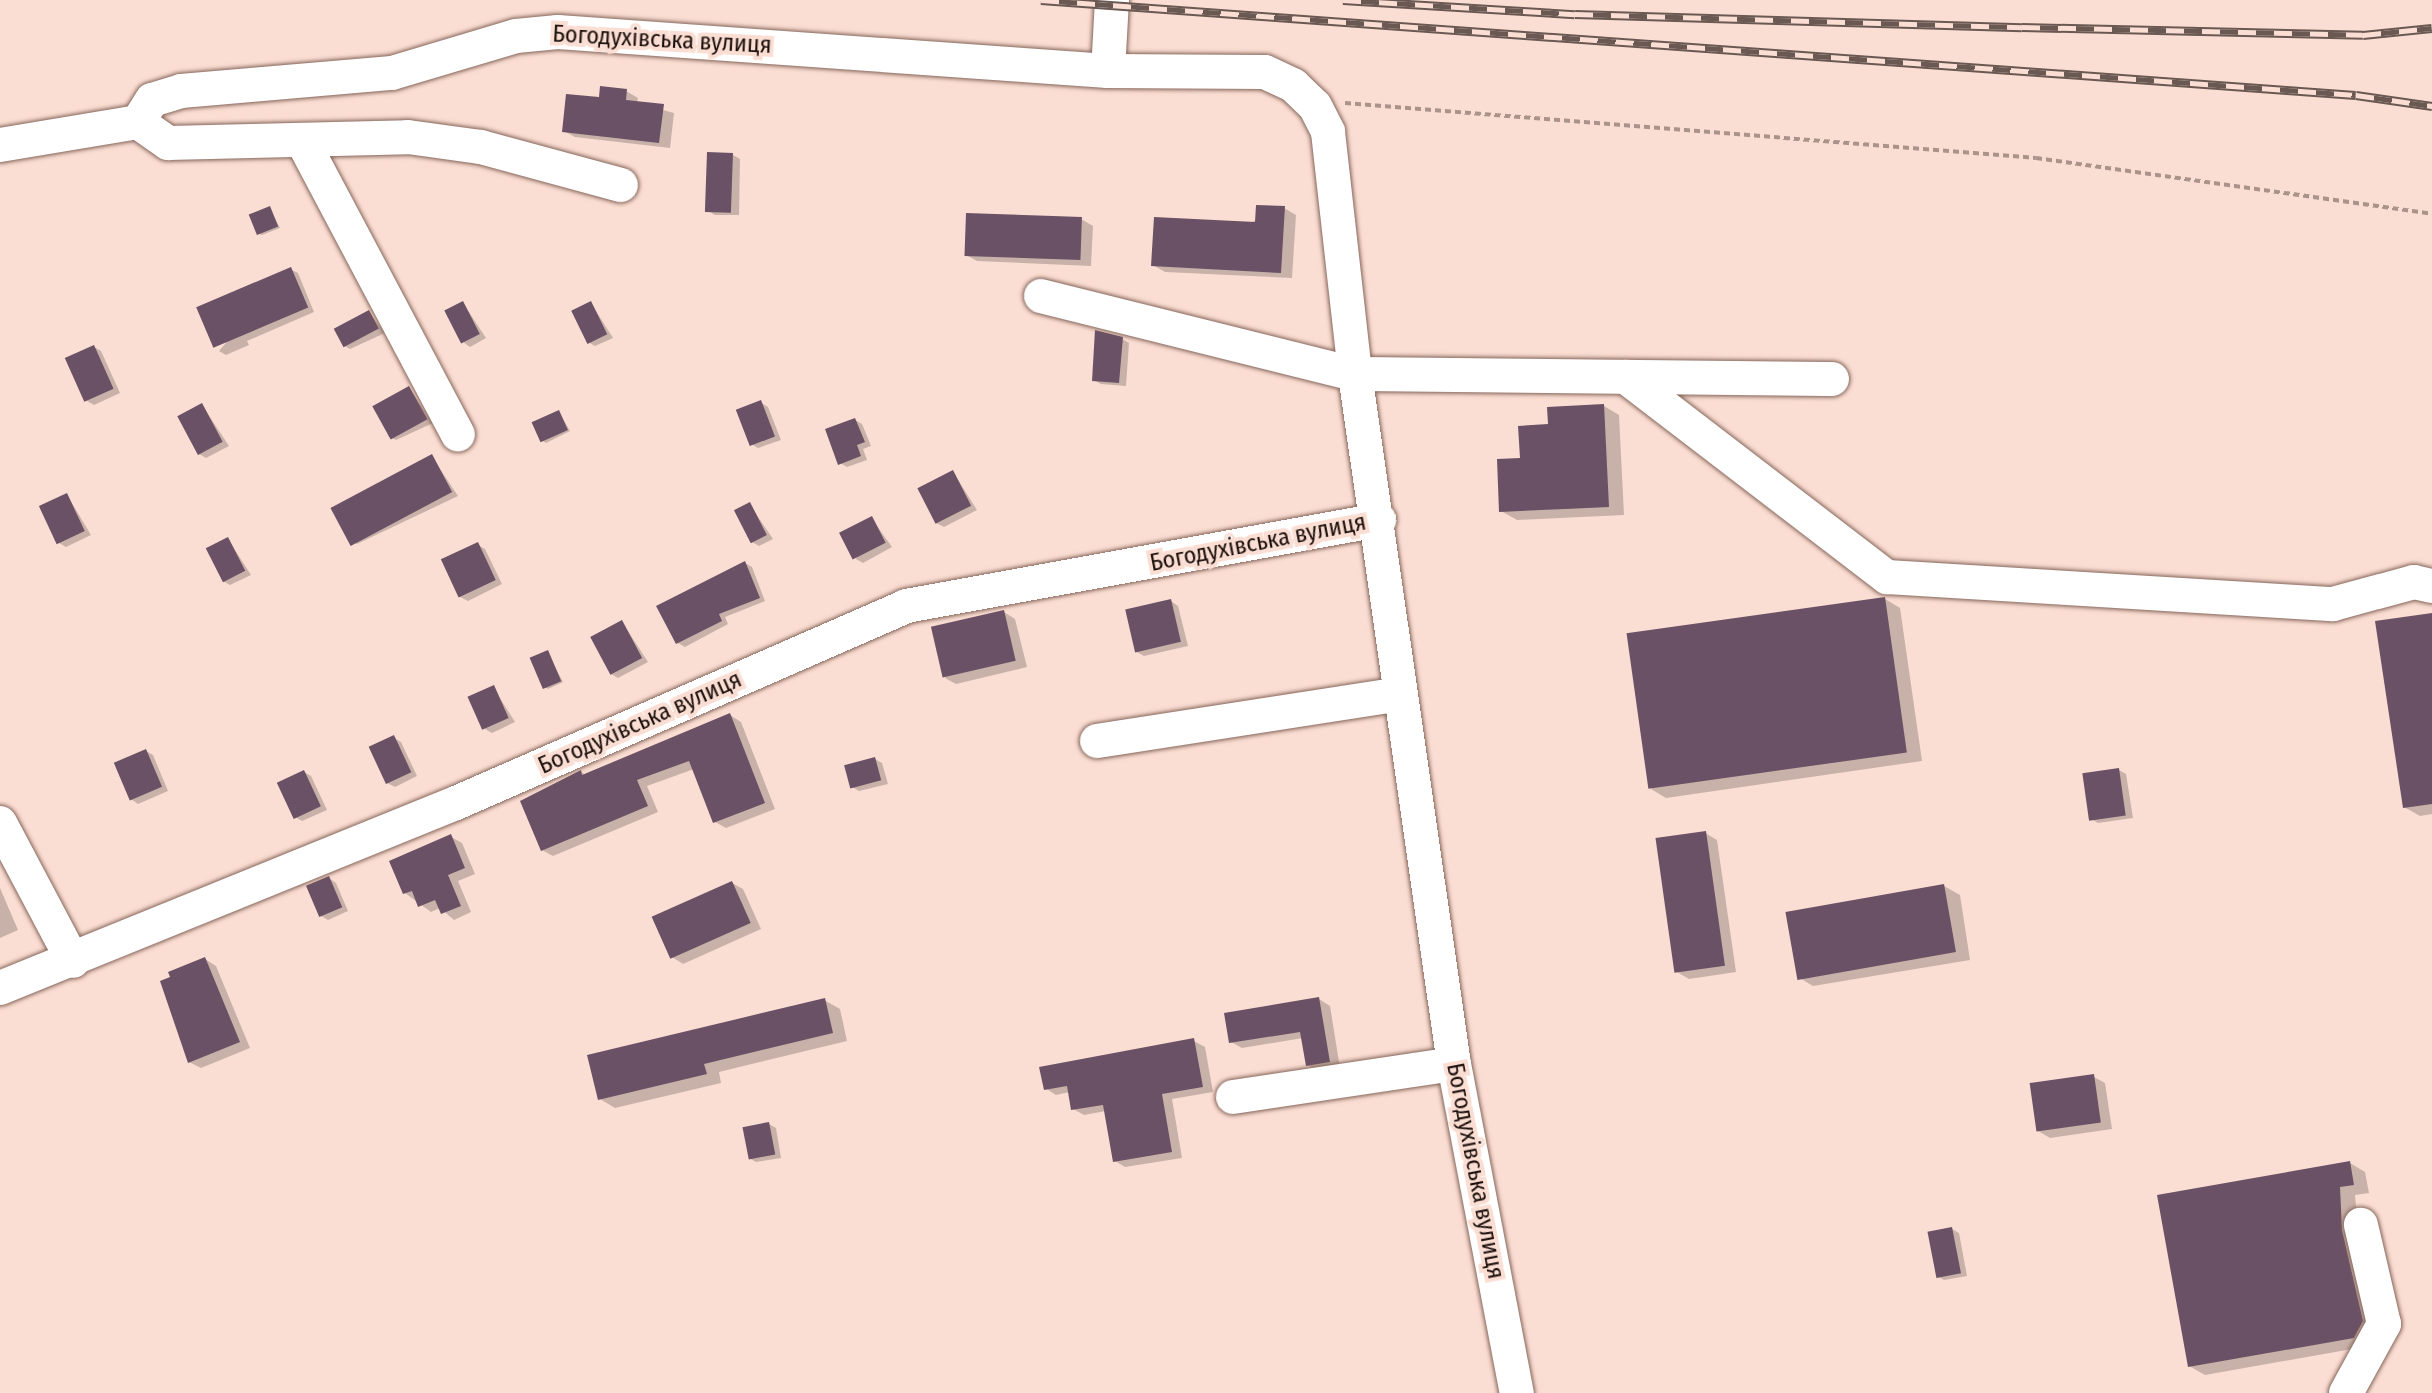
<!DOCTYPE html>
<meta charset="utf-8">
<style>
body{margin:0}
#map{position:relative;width:2432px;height:1393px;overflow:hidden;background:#fbded3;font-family:"Fira Sans Condensed",sans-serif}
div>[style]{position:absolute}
.shadow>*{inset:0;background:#0003}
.building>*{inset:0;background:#6a5165;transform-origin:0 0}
.path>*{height:4px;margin-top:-2px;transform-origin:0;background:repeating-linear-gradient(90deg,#a9938a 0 6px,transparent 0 10px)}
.roads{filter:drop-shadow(0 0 2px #86665b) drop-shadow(0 0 2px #86665b)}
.minor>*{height:34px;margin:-17px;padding:0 17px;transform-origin:17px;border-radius:17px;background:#fff}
.rail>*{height:9px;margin-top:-4.5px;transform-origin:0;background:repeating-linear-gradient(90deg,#fbded3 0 18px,#6a5852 0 36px);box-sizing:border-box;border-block:2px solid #6a5852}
span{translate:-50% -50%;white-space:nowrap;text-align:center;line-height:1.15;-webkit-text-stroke:8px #fbded3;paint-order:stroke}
.street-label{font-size:24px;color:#1b0f0b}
</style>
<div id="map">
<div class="shadow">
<div style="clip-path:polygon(626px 91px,638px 98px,637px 103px,674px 113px,670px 148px,575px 137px,564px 131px,601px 99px)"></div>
<div style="clip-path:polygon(733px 155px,740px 159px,739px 215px,715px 215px,708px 211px)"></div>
<div style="clip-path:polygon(1284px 208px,1296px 215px,1292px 278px,1165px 272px,1153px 265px)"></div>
<div style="clip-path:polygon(270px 209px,280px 228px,262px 235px,259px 234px)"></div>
<div style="clip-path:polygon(1081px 219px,1093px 226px,1091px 266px,977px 261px,966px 255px)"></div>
<div style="clip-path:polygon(290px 269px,298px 273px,314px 312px,247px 341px,249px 345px,226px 355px,219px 351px)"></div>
<div style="clip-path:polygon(463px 303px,486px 338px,470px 347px,463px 342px)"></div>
<div style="clip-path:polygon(591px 303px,613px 338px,595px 346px,588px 342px)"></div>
<div style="clip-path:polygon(369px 312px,385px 333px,350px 349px,343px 345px)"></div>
<div style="clip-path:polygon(1122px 339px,1129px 343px,1126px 386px,1101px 384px,1094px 380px)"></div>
<div style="clip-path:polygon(94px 347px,101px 351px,120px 393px,94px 405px,87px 401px)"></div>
<div style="clip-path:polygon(409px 388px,433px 423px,396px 440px,388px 436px)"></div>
<div style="clip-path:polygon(761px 403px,768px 407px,781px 440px,758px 448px,751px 444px)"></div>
<div style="clip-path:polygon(202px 405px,229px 446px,206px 458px,199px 454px)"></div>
<div style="clip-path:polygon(1604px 406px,1619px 415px,1624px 515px,1517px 520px,1501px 511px,1522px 460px,1550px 426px)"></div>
<div style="clip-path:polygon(559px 412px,570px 431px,546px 443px,543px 441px)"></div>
<div style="clip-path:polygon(855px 420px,862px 424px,871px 446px,863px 449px,867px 460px,847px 467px,840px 463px)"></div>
<div style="clip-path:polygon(432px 457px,458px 496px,357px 544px,350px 540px)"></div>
<div style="clip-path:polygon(953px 472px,977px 510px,944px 527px,936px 523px)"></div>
<div style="clip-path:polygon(67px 495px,91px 535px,66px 547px,59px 543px)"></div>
<div style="clip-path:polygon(750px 505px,773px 539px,759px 546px,752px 542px)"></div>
<div style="clip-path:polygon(872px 519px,892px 547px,863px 563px,856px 559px)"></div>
<div style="clip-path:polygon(228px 539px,251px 575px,230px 585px,223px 581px)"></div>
<div style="clip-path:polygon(478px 545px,485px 549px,502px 584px,468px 601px,460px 597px)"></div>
<div style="clip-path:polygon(745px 563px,752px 567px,765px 601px,725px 617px,728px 624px,685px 647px,678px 643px)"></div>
<div style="clip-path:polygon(1885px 599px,1900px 608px,1922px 761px,1666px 798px,1651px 789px)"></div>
<div style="clip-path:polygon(1171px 601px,1178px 606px,1188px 646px,1144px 656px,1137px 652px)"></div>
<div style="clip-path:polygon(1004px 612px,1015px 619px,1027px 667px,956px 684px,945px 678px)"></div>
<div style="clip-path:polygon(2432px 615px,2432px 814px,2420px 816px,2404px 807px)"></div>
<div style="clip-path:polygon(622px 622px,648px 662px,618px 678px,611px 674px)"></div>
<div style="clip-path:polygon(547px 652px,563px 682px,548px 689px,545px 687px)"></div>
<div style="clip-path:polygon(493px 687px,515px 722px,492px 733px,485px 729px)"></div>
<div style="clip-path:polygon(730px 715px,741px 722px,775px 809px,726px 828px,715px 822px,694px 769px,647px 786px,658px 812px,553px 856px,542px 850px,581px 772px,586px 775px)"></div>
<div style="clip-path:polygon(394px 738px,401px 742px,417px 776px,395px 787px,387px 783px)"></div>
<div style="clip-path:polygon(146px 751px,153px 755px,168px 791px,138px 804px,131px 799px)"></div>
<div style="clip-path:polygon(875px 759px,882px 763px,888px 784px,859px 791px,852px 787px)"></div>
<div style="clip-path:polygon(2119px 770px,2126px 774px,2133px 818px,2098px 823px,2091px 819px)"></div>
<div style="clip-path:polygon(304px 772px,311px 776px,327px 810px,302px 821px,295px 817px)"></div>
<div style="clip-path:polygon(1705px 833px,1717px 840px,1736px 972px,1689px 979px,1677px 972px)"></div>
<div style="clip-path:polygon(451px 837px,462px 843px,475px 874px,458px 881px,471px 912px,454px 920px,440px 908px,431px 912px,405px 893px)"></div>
<div style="clip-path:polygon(329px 878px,336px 883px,348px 911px,328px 920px,321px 916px)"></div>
<div style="clip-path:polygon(732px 883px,743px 889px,761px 929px,683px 964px,672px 957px)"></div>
<div style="clip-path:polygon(1944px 886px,1960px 895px,1970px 960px,1813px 986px,1798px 977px)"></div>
<div style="clip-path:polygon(0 888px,18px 930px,0 938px)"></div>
<div style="clip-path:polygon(205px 959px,216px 966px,250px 1048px,201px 1068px,189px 1062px)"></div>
<div style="clip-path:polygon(1319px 999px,1330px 1006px,1340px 1068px,1319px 1071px,1307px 1065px,1303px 1038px,1242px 1048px,1231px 1042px)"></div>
<div style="clip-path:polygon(824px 1000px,840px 1009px,847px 1041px,719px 1072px,721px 1083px,615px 1108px,600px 1099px)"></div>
<div style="clip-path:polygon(1194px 1041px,1205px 1047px,1213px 1092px,1172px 1099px,1182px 1158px,1125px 1167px,1115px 1161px,1106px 1111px,1084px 1115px,1073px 1109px,1070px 1092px,1056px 1095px,1045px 1088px)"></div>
<div style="clip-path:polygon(2094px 1077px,2105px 1083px,2112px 1129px,2050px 1138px,2038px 1131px)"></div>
<div style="clip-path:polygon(769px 1124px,776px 1128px,781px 1158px,756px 1162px,749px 1158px)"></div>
<div style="clip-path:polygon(2350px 1163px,2365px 1172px,2369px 1193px,2355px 1195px,2369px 1346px,2205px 1375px,2189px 1366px)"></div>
<div style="clip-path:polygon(1952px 1229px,1959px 1233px,1967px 1276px,1944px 1280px,1937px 1276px)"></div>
</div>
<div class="building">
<div style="clip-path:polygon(600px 86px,627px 89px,626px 100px,664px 104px,659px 143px,562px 132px,566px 94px,599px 97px)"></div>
<div style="left:707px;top:152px;width:26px;height:60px;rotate:2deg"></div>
<div style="clip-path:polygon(1256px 205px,1285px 206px,1281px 273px,1151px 266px,1154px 217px,1255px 222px)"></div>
<div style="left:270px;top:206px;width:22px;height:23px;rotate:68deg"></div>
<div style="left:966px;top:213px;width:116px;height:43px;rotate:2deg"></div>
<div style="left:291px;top:267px;width:44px;height:103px;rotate:67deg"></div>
<div style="left:463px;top:301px;width:37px;height:21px;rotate:63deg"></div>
<div style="left:591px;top:301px;width:37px;height:22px;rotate:64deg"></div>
<div style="left:369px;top:310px;width:21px;height:40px;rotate:62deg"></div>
<div style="clip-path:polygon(1095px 330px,1123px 337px,1119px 383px,1092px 381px)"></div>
<div style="left:94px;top:345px;width:48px;height:32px;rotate:66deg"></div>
<div style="left:409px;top:386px;width:38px;height:42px;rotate:61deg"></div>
<div style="left:761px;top:400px;width:39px;height:27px;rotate:69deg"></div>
<div style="left:202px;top:403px;width:44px;height:28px;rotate:62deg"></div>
<div style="clip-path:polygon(1604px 404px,1609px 507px,1499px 512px,1497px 459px,1520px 458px,1518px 426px,1548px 424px,1547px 407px)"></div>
<div style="left:559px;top:410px;width:22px;height:30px;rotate:66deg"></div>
<div style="clip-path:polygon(855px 418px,865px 442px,857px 445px,861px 456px,838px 465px,825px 429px)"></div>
<div style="left:432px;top:454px;width:43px;height:115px;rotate:62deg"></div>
<div style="left:953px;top:470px;width:40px;height:40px;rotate:63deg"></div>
<div style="left:67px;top:493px;width:42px;height:31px;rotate:65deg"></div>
<div style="left:750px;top:502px;width:37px;height:18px;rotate:63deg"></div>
<div style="left:872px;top:516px;width:30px;height:37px;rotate:63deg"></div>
<div style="left:228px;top:537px;width:38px;height:25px;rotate:63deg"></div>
<div style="left:478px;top:542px;width:42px;height:41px;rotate:65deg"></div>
<div style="clip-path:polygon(745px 561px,760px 598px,719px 614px,722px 621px,676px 644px,656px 606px)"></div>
<div style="left:1885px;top:597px;width:157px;height:261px;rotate:82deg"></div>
<div style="left:1171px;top:599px;width:44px;height:47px;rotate:77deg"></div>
<div style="left:1004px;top:610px;width:52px;height:75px;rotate:77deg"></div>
<div style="clip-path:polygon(2432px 613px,2432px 804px,2403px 808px,2375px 621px)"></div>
<div style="left:622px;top:620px;width:43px;height:36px;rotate:62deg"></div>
<div style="left:548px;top:650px;width:34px;height:20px;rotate:67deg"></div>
<div style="left:494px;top:685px;width:36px;height:29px;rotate:66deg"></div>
<div style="clip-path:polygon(730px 713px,765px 803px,713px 823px,689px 761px,637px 780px,648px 806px,541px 851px,520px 801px,581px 770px,582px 775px)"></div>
<div style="left:394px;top:735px;width:41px;height:28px;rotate:65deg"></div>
<div style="left:146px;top:749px;width:41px;height:35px;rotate:67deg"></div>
<div style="left:875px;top:757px;width:24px;height:32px;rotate:75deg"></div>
<div style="left:2119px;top:768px;width:48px;height:37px;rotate:82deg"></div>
<div style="left:304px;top:770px;width:40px;height:30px;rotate:65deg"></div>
<div style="left:1706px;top:831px;width:136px;height:51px;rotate:82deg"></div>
<div style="clip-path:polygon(451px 834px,465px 868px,448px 875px,461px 906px,441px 914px,435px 900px,418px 907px,412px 891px,403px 894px,389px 861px)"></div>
<div style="left:329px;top:876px;width:34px;height:25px;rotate:67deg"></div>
<div style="left:732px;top:881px;width:46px;height:88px;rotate:66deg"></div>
<div style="left:1944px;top:884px;width:69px;height:161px;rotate:80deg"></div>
<div style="clip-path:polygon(205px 957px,240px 1042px,188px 1063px,160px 981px,170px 977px,168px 972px)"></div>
<div style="clip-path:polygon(1319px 997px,1330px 1062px,1306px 1066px,1300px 1032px,1229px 1043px,1224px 1013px)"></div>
<div style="clip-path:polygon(825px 998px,833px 1033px,704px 1064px,707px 1074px,598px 1100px,587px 1055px)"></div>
<div style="clip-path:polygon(1194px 1038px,1203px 1087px,1162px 1094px,1172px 1152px,1113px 1162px,1103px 1105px,1071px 1110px,1067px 1086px,1044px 1090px,1039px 1067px)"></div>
<div style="left:2094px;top:1074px;width:49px;height:65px;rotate:82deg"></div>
<div style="left:769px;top:1122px;width:33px;height:27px;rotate:79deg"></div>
<div style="clip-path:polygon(2350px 1161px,2354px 1185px,2340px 1187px,2342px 1230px,2363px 1321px,2354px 1338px,2188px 1367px,2157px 1195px)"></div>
<div style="left:1952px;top:1227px;width:47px;height:25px;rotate:79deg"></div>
</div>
<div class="path">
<div style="left:1345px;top:103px;width:693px;rotate:4.55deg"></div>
<div style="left:2036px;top:158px;width:400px;rotate:8deg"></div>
</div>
<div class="roads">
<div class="minor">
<div style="left:1112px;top:0;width:71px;rotate:93.2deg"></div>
<div style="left:1108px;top:71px;width:157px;rotate:0.4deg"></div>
<div style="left:1265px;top:72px;width:31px;rotate:25deg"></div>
<div style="left:1293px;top:85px;width:30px;rotate:44deg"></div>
<div style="left:1315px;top:106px;width:29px;rotate:63deg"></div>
<div style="left:1328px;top:132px;width:244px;rotate:83.6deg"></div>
<div style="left:1355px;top:374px;width:697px;rotate:81.84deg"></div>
<div style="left:1454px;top:1064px;width:335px;rotate:79.2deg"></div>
<div style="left:138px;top:122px;width:37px;rotate:35deg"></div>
<div style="left:168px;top:143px;width:240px;rotate:-1.4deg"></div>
<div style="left:408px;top:137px;width:74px;rotate:7.8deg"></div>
<div style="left:481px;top:147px;width:145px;rotate:15.2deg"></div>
<div style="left:303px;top:142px;width:331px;rotate:62.1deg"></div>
<div style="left:0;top:145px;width:140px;rotate:-9.5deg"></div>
<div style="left:138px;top:122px;width:26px;rotate:-58deg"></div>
<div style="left:152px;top:100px;width:30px;rotate:-17deg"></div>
<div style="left:181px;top:91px;width:212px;rotate:-4.9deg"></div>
<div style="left:392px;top:73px;width:129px;rotate:-16.6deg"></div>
<div style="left:516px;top:36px;width:42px;rotate:-5.4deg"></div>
<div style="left:558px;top:32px;width:551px;rotate:4.06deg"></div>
<div style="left:1041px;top:296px;width:324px;rotate:14deg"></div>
<div style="left:1355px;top:374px;width:477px;rotate:0.6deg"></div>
<div style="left:1626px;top:377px;width:329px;rotate:37.5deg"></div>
<div style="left:1887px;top:577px;width:447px;rotate:3.5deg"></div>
<div style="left:2333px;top:604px;width:84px;rotate:-15.2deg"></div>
<div style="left:2414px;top:582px;width:18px;rotate:13deg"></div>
<div style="left:1097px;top:741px;width:306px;rotate:-8.8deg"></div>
<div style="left:0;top:823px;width:156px;rotate:62.1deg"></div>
<div style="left:0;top:988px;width:492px;rotate:-22.1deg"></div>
<div style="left:456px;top:803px;width:491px;rotate:-23.6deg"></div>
<div style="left:906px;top:606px;width:481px;rotate:-10.3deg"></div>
<div style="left:1233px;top:1097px;width:223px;rotate:-8.5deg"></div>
<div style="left:2346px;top:1393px;width:79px;rotate:-61.2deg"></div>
<div style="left:2384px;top:1324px;width:102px;rotate:-103.1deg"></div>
</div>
</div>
<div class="rail">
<div style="left:1041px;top:0;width:1318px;rotate:4.13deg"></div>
<div style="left:2356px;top:95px;width:77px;rotate:8.2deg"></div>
<div style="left:1343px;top:0;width:232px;rotate:3.5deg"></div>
<div style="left:1575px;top:14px;width:447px;rotate:1.7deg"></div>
<div style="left:2022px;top:27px;width:341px;rotate:1.3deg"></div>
<div style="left:2363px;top:35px;width:69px;rotate:-5.8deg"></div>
</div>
<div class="street-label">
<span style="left:662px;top:40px;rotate:3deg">Богодухівська вулиця</span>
<span style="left:1258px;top:543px;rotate:-11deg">Богодухівська вулиця</span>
<span style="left:640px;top:723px;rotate:-24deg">Богодухівська вулиця</span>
<span style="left:1475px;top:1171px;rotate:79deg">Богодухівська вулиця</span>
</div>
</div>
